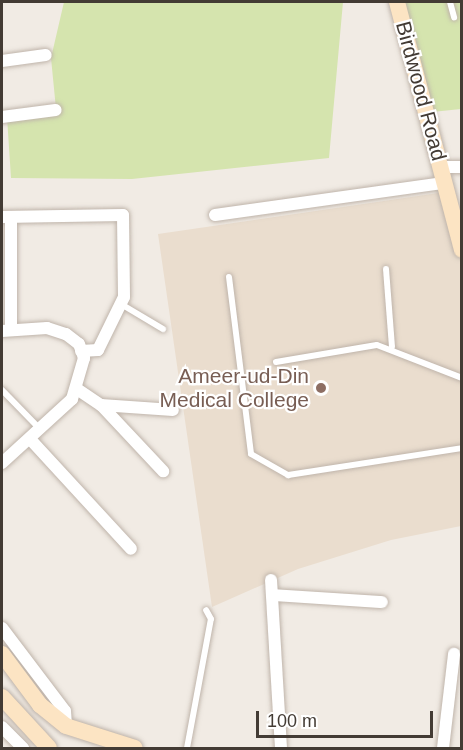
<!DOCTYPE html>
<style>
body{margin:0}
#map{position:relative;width:463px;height:750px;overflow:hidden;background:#f1ebe4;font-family:Arial,sans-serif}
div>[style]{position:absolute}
.education>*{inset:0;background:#eaddce}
.green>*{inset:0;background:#d5e4ae}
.roads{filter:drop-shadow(0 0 2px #bfb4aa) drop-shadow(0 0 2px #bfb4aa)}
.lane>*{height:6px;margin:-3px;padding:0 3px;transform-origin:3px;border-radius:3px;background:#fff}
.street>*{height:12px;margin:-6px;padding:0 6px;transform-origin:6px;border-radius:6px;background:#fff}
.secondary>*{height:16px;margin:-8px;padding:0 8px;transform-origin:8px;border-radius:8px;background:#fce4c3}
.dots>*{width:16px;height:16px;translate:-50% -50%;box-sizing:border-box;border:3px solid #fff;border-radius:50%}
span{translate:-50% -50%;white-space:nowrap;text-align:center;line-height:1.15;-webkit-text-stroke:4.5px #fff;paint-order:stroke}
.street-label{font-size:21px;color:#433b34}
.education-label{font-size:21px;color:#785e54}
.right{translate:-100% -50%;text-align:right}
.frame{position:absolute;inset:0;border:3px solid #433b34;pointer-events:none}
.scale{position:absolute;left:256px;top:711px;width:177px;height:27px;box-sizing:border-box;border:3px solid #433b34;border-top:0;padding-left:8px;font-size:18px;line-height:21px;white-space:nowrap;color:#433b34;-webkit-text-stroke:4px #fff;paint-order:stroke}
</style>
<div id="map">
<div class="education">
<div style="clip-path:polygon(445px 192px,461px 250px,461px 526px,391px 540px,298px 569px,212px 607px,158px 234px)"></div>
</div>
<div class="green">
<div style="clip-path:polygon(64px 2px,343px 2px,329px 158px,132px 179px,11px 178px,7px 117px,56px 109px,51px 58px)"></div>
<div style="clip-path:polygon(404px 2px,461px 2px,461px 109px,432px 112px)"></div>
</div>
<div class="roads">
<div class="lane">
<div style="left:450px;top:2px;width:16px;rotate:75deg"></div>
<div style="left:386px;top:269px;width:78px;rotate:85.6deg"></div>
<div style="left:229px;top:277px;width:178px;rotate:82.9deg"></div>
<div style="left:251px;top:454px;width:43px;rotate:29.6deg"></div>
<div style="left:288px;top:475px;width:176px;rotate:-8.8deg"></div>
<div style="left:121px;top:304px;width:49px;rotate:30.8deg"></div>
<div style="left:276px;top:362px;width:102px;rotate:-9.6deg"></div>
<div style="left:377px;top:345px;width:91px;rotate:21.2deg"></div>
<div style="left:2px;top:390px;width:54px;rotate:45.7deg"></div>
<div style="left:187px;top:748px;width:131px;rotate:-79.5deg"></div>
<div style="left:211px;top:619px;width:10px;rotate:-119deg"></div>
</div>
<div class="street">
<div style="left:2px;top:61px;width:44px;rotate:-7.8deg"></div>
<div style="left:2px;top:117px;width:54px;rotate:-7.4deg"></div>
<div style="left:441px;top:167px;width:21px"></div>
<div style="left:215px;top:215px;width:231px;rotate:-8deg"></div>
<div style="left:2px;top:217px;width:121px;rotate:-0.9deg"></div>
<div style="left:123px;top:215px;width:82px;rotate:89.3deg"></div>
<div style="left:124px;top:297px;width:59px;rotate:116.1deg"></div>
<div style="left:98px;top:350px;width:17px;rotate:177deg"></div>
<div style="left:11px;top:330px;width:113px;rotate:-90deg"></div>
<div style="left:2px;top:331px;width:45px;rotate:-3.8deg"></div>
<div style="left:47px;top:328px;width:20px;rotate:18deg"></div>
<div style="left:66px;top:334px;width:16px;rotate:38deg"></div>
<div style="left:79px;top:344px;width:15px;rotate:70deg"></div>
<div style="left:84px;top:358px;width:43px;rotate:106.3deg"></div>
<div style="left:72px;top:399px;width:95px;rotate:137.6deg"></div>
<div style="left:77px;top:389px;width:29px;rotate:34deg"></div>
<div style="left:101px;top:405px;width:72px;rotate:4deg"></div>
<div style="left:101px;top:405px;width:91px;rotate:46.8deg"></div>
<div style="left:30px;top:439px;width:149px;rotate:47.4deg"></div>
<div style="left:271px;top:580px;width:168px;rotate:86.6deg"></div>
<div style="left:273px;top:595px;width:109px;rotate:3.7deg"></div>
<div style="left:2px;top:628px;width:104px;rotate:52.8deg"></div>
<div style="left:65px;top:711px;width:15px;rotate:86deg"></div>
<div style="left:2px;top:727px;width:30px;rotate:45deg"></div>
<div style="left:443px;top:748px;width:95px;rotate:-83.3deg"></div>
</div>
<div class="secondary">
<div style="left:397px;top:2px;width:256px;rotate:75.3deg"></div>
<div style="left:2px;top:654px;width:64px;rotate:53.3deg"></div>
<div style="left:40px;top:705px;width:33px;rotate:39deg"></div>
<div style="left:66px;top:726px;width:72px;rotate:17.7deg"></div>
<div style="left:2px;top:697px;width:69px;rotate:47.3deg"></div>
</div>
</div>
<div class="dots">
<div style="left:321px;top:388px;background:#8d6e63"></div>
</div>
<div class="street-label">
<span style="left:421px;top:91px;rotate:75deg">Birdwood Road</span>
</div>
<div class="education-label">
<span class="right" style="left:309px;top:388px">Ameer-ud-Din<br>Medical College</span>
</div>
<div class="frame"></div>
<div class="scale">100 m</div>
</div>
